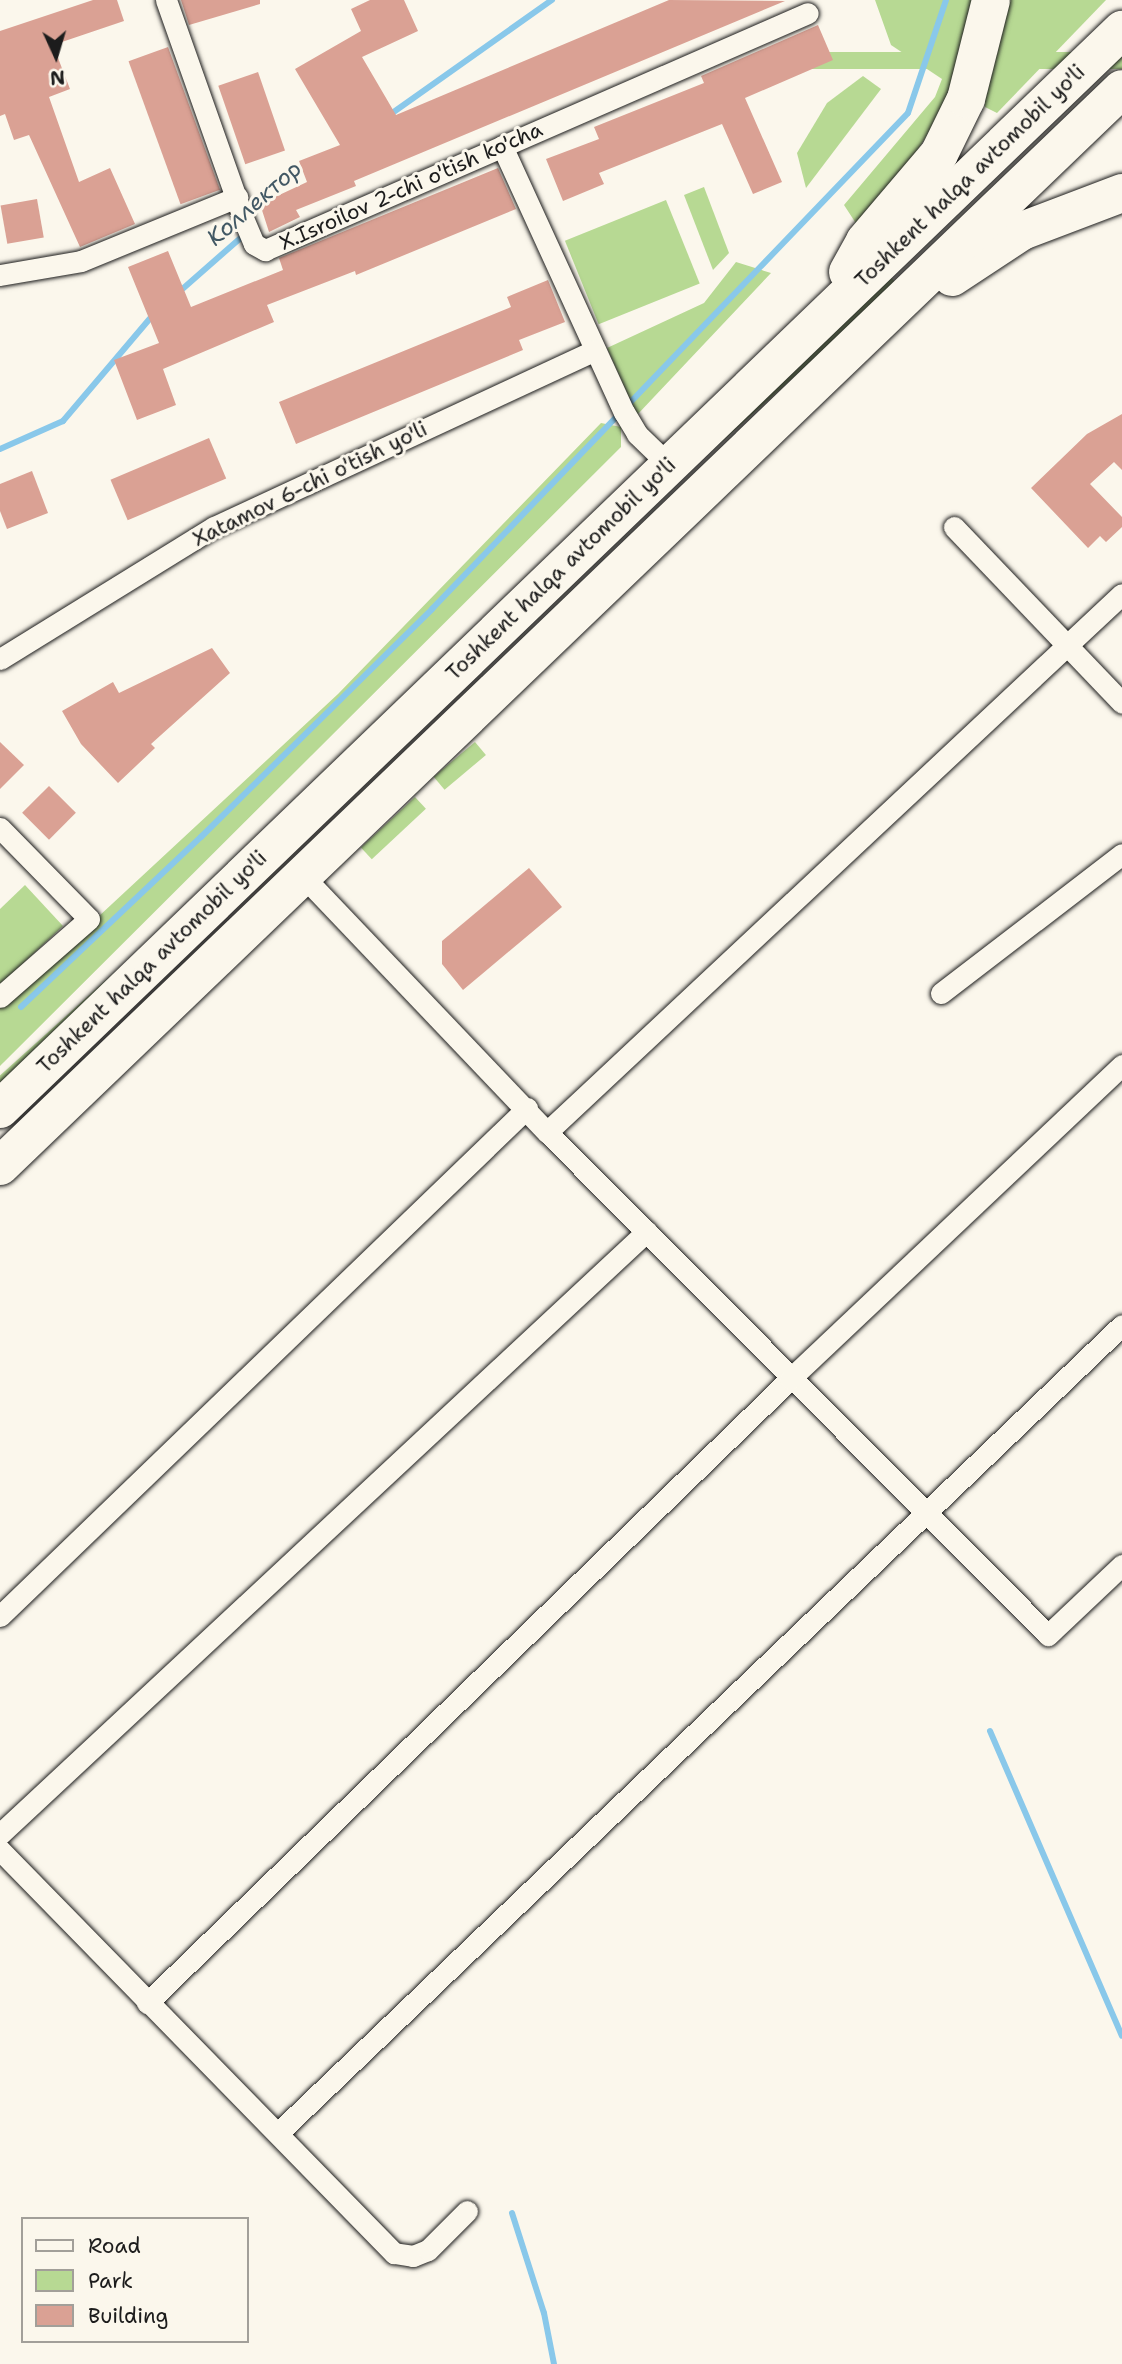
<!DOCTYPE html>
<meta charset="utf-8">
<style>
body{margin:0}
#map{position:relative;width:1122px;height:2364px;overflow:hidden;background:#fbf7ec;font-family:"Shantell Sans",sans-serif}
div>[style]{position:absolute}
.green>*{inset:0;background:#b7d993;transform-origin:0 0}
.stream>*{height:6px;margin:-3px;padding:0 3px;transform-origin:3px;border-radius:3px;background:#89c8ea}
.building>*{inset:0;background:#daa194;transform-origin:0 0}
.roads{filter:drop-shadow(0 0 2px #1c1c1c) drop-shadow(0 0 2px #1c1c1c)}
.street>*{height:21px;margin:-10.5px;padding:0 10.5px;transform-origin:10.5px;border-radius:10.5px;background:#fbf7ec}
.highway>*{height:38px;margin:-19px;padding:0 19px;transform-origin:19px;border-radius:19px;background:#fbf7ec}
span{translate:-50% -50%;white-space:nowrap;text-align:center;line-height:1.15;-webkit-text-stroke:6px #fbf7ec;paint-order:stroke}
.street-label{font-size:21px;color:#1c1c1c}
.water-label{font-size:23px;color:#425864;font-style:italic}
.legend{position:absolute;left:21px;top:2217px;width:228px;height:126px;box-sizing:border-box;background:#fbf7ec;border:2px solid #a29f99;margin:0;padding:9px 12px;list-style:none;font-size:21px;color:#1c1c1c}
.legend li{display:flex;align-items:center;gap:14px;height:35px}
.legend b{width:35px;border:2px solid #a29f99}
.north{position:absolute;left:21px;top:21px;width:70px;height:70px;-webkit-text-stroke:5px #fbf7ec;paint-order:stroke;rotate:176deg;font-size:19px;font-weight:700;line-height:28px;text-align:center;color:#1c1c1c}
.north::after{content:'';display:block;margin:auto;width:24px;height:32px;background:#1c1c1c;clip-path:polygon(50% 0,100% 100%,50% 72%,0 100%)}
</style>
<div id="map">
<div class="green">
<div style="clip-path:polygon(875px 0,978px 0,956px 90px,890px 193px,859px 228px,844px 205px,935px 97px,942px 79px,891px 45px)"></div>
<div style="clip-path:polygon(1009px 0,1106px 0,997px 113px,985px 107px,983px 92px)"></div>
<div style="left:1122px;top:52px;width:17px;height:315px;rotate:90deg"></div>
<div style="clip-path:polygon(863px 76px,881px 89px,806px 188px,797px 153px,827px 103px)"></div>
<div style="clip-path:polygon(704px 187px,729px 253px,713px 270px,684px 195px)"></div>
<div style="left:666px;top:200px;width:90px;height:109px;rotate:68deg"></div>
<div style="clip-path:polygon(736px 262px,771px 273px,637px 415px,607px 348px,704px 303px)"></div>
<div style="left:889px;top:275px;width:12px;height:1232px;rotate:48deg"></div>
<div style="clip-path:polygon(601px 423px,621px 427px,621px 447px,0 1066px,0 1008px,338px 694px)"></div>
<div style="left:475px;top:742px;width:17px;height:54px;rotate:50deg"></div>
<div style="left:415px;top:797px;width:16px;height:74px;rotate:47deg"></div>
<div style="clip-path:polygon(25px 885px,63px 926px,0 985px,0 909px)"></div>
</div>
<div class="stream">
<div style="left:388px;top:116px;width:201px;rotate:-35.3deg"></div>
<div style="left:179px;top:292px;width:88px;rotate:-41.3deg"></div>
<div style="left:0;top:449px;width:69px;rotate:-24deg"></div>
<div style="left:63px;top:421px;width:139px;rotate:-49.7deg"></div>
<div style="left:21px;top:1007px;width:248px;rotate:-43.4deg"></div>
<div style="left:201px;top:837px;width:325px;rotate:-44.6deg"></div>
<div style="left:432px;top:609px;width:687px;rotate:-46.18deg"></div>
<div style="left:908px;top:113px;width:119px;rotate:-71.4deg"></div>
<div style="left:990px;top:1731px;width:332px;rotate:66.6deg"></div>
<div style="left:512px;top:2213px;width:105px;rotate:72.3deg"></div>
<div style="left:544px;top:2313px;width:52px;rotate:78.9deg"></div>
</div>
<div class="building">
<div style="clip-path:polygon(93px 0,117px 0,124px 21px,53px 45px,70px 89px,49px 97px,79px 182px,110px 168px,135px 224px,80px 247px,29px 135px,14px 140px,5px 114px,0 116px,0 31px)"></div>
<div style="clip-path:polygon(181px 0,260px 0,260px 4px,189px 25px)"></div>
<div style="clip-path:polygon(370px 0,404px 0,418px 31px,362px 57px,396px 115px,669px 0,785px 1px,354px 181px,356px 186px,296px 210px,300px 217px,269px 232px,260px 204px,307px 182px,299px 161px,340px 145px,295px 69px,361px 31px,351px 9px)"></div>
<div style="clip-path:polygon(818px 25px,833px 60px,745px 98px,782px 182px,753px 194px,722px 124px,599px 173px,604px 184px,563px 201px,546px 159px,599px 139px,594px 127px,704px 83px,701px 76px)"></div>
<div style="left:168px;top:47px;width:152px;height:42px;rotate:70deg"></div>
<div style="left:258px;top:72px;width:83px;height:42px;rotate:71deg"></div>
<div style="clip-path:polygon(498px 168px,516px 209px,356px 275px,355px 271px,267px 305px,274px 322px,163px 369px,176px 405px,137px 420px,114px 360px,159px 343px,128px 267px,168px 251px,191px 307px,283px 270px,279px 258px)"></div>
<div style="left:37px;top:199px;width:39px;height:37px;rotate:80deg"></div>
<div style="clip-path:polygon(548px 280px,565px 322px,519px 340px,523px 350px,296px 444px,279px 402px,511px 307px,507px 297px)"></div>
<div style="clip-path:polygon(1122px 414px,1122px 470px,1114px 462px,1090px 484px,1122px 517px,1122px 527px,1106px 542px,1100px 536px,1088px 548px,1031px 488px,1087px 434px)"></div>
<div style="left:209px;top:438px;width:44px;height:107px;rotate:67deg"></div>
<div style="clip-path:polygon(32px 471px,48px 513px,7px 529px,0 511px,0 484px)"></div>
<div style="clip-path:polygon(212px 648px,230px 673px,151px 744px,155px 748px,118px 783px,81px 744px,62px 711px,113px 682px,119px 693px)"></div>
<div style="clip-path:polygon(0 742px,24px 765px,0 789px)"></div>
<div style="left:49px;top:786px;width:38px;height:38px;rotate:45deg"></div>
<div style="clip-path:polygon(529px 868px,562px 907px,463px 990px,442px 964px,442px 941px)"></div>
</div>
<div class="roads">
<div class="street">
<div style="left:166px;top:0;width:231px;rotate:70.5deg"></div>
<div style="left:243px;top:218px;width:28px;rotate:67deg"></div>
<div style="left:254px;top:244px;width:13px;rotate:29deg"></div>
<div style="left:265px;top:250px;width:592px;rotate:-23.58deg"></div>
<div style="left:502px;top:146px;width:293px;rotate:65.4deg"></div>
<div style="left:624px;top:412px;width:26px;rotate:59deg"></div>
<div style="left:637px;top:434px;width:45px;rotate:44.1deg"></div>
<div style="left:0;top:275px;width:82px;rotate:-9.8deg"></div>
<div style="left:81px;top:261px;width:169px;rotate:-22.3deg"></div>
<div style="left:954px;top:527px;width:243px;rotate:46.3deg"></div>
<div style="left:0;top:659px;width:251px;rotate:-31.7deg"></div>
<div style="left:214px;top:527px;width:420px;rotate:-24.9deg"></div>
<div style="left:0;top:828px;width:127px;rotate:45.6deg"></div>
<div style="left:89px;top:919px;width:118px;rotate:138.8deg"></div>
<div style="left:303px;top:876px;width:354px;rotate:46.4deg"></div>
<div style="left:547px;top:1132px;width:710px;rotate:45.11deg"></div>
<div style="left:1048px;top:1635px;width:102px;rotate:-43.4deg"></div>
<div style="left:941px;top:993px;width:228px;rotate:-37.5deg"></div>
<div style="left:547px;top:1132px;width:787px;rotate:-43.1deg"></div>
<div style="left:0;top:1616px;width:732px;rotate:-43.95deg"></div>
<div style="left:0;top:1834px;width:884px;rotate:-42.98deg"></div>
<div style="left:0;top:1850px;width:564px;rotate:45.65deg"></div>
<div style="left:394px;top:2253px;width:19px;rotate:9deg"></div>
<div style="left:413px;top:2256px;width:16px;rotate:-22deg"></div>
<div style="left:428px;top:2250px;width:55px;rotate:-45deg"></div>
<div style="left:147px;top:2003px;width:896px;rotate:-44.14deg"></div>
<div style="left:790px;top:1379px;width:457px;rotate:-43.4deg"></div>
<div style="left:278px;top:2133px;width:1168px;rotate:-43.75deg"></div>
</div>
<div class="highway">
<div style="left:848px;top:272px;width:35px;rotate:-61deg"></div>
<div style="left:865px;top:241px;width:114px;rotate:-49.6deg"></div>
<div style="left:939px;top:154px;width:61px;rotate:-63.9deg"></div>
<div style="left:966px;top:99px;width:102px;rotate:-75.8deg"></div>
<div style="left:952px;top:277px;width:84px;rotate:-33.3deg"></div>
<div style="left:1022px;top:231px;width:107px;rotate:-20.8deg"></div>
<div style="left:0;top:1109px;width:1557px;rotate:-43.88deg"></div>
<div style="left:0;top:1166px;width:1555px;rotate:-43.83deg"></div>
</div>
</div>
<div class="street-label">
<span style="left:970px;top:176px;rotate:-44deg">Toshkent halqa avtomobil yo'li</span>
<span style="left:411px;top:186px;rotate:-24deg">X.Isroilov 2-chi o'tish ko'cha</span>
<span style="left:310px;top:484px;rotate:-26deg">Xatamov 6-chi o'tish yo'li</span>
<span style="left:561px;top:569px;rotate:-44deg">Toshkent halqa avtomobil yo'li</span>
<span style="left:152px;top:962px;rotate:-44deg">Toshkent halqa avtomobil yo'li</span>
</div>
<div class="water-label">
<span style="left:254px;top:203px;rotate:-41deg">Коллектор</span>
</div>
<ul class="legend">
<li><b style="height:9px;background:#fbf7ec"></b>Road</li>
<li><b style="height:19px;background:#b7d993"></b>Park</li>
<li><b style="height:19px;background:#daa194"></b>Building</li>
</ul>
<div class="north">N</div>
</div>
